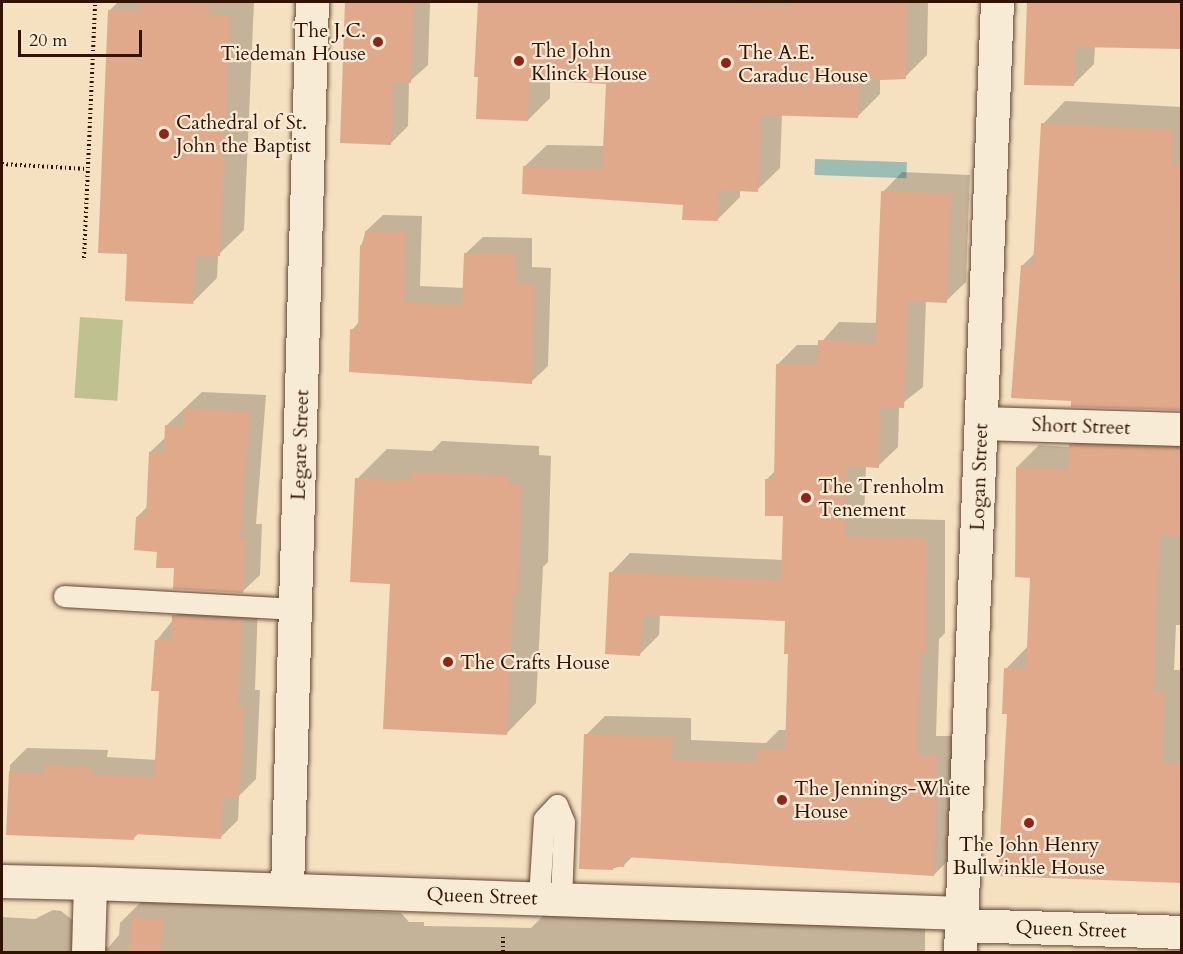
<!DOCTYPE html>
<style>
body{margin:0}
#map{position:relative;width:1183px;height:954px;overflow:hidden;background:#f5e0c0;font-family:Cardo,serif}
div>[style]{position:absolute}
.green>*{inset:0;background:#bfc190;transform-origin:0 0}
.water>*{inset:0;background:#9cbdb4;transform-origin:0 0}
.shadow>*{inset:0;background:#0003}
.building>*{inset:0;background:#e0a98c;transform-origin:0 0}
.path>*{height:4px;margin-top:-2px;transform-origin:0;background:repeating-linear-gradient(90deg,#321203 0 1.5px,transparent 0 4.5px)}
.roads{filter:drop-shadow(0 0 2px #634632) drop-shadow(0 0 2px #634632)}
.lane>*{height:21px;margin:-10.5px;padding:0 10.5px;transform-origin:10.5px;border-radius:10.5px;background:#f8ebd6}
.street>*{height:33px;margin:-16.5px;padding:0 16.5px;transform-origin:16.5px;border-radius:16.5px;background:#f8ebd6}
.secondary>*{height:33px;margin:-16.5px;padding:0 16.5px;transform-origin:16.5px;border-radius:16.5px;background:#f8ebd6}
.dots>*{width:16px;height:16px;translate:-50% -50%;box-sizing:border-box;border:3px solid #f8ebd6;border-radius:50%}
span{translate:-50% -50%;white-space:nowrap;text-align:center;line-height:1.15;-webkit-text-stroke:4.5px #f8ebd6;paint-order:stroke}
.poi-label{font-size:20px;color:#321203}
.right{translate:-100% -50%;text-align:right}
.left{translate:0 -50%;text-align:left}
.street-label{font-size:20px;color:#321203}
.frame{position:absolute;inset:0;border:3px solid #321203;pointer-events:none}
.scale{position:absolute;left:18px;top:30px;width:124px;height:27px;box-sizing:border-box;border:3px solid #321203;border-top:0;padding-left:8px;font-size:18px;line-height:21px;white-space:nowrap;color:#321203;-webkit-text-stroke:4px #f8ebd6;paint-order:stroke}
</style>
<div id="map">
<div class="green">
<div style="left:80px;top:317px;width:43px;height:81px;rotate:4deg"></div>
</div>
<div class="water">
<div style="left:815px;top:159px;width:92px;height:16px;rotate:2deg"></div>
</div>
<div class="shadow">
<div style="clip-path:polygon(118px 2px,254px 2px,244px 230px,218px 255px,217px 278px,193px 302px,129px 252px,109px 11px)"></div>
<div style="clip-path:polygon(346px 2px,430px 2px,428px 65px,409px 82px,408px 126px,391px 143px,341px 141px)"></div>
<div style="clip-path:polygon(479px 2px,928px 2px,927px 55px,905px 77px,880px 78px,880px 94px,858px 116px,782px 114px,780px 168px,757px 190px,740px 190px,740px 197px,717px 220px,684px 204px,524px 167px,547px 145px,604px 146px,607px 83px,550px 79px,550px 98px,528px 120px,480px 76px,475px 76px)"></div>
<div style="clip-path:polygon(1029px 2px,1182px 2px,1182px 48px,1095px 46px,1094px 64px,1073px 85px,1026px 84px)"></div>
<div style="clip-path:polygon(1065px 101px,1182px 107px,1182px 409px,1073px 399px,1022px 266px,1035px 253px,1043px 124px)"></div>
<div style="clip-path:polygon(902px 172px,970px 175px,966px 282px,946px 301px,926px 300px,923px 387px,899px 406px,898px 447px,878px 466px,866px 465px,864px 518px,945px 520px,945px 633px,939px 639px,936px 736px,956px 736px,953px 855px,934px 875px,633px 856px,624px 865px,612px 869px,586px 735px,605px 716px,691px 718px,691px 740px,766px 743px,779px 730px,787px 730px,789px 652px,786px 620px,660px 614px,659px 635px,640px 654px,611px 573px,630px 553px,783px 560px,784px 514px,766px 480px,776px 470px,778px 364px,797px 345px,819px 345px,839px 322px,877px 323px,883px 192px)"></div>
<div style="clip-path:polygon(383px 215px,422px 216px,420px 286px,464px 288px,466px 253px,483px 237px,532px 238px,532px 267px,551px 268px,548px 366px,531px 382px,467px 380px,352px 330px,359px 322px,361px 246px,366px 231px)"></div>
<div style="clip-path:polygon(202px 392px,266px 395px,256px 524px,262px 524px,260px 575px,242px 592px,175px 566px,158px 550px,137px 517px,148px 506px,150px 452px,166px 437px,166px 426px)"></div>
<div style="clip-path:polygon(1092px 423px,1182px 425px,1182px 625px,1176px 625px,1174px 670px,1182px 670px,1182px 881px,1009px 712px,1006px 669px,1028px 646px,1031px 576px,1017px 467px,1039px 445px,1070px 447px)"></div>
<div style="clip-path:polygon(442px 441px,539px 446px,539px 455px,551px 456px,548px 562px,543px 567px,536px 703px,506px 734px,392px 582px,357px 479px,387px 449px,432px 451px)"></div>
<div style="clip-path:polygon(191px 598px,258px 602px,255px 690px,260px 690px,256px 779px,239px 796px,238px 820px,221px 837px,139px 833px,133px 839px,8px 834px,10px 765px,27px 748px,108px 750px,107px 757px,157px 760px,161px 690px,156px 641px)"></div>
<div style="clip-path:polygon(154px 897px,183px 902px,401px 913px,409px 922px,424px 922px,424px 926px,531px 928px,544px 915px,925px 922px,925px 952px,2px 952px,2px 917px,35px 919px,53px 910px,61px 911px,108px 948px,119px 935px,120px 923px,141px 902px,148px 902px)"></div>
</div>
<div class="building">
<div style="clip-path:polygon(138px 2px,200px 2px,209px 5px,209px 15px,230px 16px,220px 256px,195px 256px,193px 304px,125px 301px,127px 254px,98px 253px,108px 10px,138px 11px)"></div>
<div style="clip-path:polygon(345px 2px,414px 2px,411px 83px,393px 82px,391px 145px,340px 143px)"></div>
<div style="clip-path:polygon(478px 2px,693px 2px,792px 6px,792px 2px,907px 2px,906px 79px,859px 81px,858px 118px,761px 115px,758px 192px,719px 190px,718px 221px,682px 220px,683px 205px,522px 194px,523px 166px,602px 169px,606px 84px,530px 80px,528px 121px,476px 119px,478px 77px,474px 77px)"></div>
<div style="clip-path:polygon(1027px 2px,1182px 2px,1182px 49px,1075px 47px,1074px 86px,1024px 85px)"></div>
<div style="clip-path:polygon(1041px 123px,1173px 130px,1172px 166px,1182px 166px,1177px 284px,1182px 284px,1182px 410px,1071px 407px,1071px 401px,1011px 398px,1021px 265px,1033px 266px)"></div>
<div style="clip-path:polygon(881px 191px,951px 194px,947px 303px,908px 301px,904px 408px,880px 407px,879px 468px,848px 466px,845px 537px,927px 538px,926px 654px,920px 653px,917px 755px,937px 755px,934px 876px,625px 857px,624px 867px,613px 866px,613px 870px,579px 869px,584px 734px,673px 737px,672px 759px,757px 762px,758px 749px,785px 750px,788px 654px,784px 654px,785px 621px,643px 615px,640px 656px,605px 654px,609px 572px,781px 580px,783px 516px,765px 516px,765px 479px,774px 479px,776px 364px,817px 364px,818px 340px,875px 343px)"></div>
<div style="clip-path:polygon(365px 231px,406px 232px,404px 302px,462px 305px,464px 253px,516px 254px,516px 283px,535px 284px,532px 384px,349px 372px,350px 329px,358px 330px,360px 245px,364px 246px)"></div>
<div style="clip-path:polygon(184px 409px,250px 412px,240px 540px,246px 540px,243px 593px,173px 589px,174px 568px,156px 568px,157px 552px,134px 550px,136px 517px,146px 517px,149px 452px,164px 452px,165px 425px,183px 426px)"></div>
<div style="clip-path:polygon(1069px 444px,1182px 448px,1182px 536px,1160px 535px,1153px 691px,1165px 692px,1162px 762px,1182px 764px,1182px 883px,998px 876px,1007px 714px,1002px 714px,1004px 668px,1026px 669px,1030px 578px,1015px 577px,1016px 467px,1068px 469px)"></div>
<div style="clip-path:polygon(410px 471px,510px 476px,509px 485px,521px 485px,518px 594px,513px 593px,507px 735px,383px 729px,390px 584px,350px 582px,355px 478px,410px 481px)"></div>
<div style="clip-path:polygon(172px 615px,242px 619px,238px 707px,244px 707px,239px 797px,223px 797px,221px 839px,134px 834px,134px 840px,6px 835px,9px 771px,44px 773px,45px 765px,91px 767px,91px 774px,154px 777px,159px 691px,151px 691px,155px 640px,171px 641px)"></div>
<div style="left:131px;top:917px;width:32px;height:35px;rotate:4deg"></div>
</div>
<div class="path">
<div style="left:2px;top:164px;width:85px;rotate:3.4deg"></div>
<div style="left:84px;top:258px;width:256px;rotate:-87.5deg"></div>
<div style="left:503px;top:952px;width:17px;rotate:-90deg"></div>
</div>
<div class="roads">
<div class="lane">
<div style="left:64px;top:596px;width:231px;rotate:3.2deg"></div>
<div style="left:539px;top:898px;width:79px;rotate:-86.4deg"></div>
<div style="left:544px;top:819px;width:19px;rotate:-47deg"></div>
<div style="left:557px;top:805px;width:18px;rotate:68deg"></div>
<div style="left:564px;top:822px;width:77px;rotate:92.2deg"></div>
</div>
<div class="street">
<div style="left:981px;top:423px;width:201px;rotate:1.7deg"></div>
<div style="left:287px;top:889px;width:887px;rotate:-88.39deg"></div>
<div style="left:961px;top:925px;width:221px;rotate:1.8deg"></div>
<div style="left:88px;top:952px;width:69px;rotate:-88.3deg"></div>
<div style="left:90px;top:883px;width:873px;rotate:1.97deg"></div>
<div style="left:960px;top:952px;width:951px;rotate:-87.77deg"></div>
</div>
<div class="secondary">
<div style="left:2px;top:881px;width:88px;rotate:1.3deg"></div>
</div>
</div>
<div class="dots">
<div style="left:378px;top:42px;background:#8f2418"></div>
<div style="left:519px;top:61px;background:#8f2418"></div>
<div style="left:726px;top:63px;background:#8f2418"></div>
<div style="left:164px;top:134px;background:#8f2418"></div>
<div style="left:806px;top:498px;background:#8f2418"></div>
<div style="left:448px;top:662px;background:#8f2418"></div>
<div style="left:782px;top:800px;background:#8f2418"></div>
<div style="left:1029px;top:823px;background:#8f2418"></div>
</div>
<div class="poi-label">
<span class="right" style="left:366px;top:42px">The J.C.<br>Tiedeman House</span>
<span class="left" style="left:531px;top:62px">The John<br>Klinck House</span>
<span class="left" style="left:738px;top:64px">The A.E.<br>Caraduc House</span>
<span class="left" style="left:176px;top:134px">Cathedral of St.<br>John the Baptist</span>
<span class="left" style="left:818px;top:498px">The Trenholm<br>Tenement</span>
<span class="left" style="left:460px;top:662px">The Crafts House</span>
<span class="left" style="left:794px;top:800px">The Jennings-White<br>House</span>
<span style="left:1029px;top:856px">The John Henry<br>Bullwinkle House</span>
</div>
<div class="street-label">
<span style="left:1081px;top:426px;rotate:2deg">Short Street</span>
<span style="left:300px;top:445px;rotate:-88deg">Legare Street</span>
<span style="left:979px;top:477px;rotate:-88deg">Logan Street</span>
<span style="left:482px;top:896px;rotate:2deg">Queen Street</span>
<span style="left:1071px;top:929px;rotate:2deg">Queen Street</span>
</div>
<div class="frame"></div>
<div class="scale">20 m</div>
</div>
